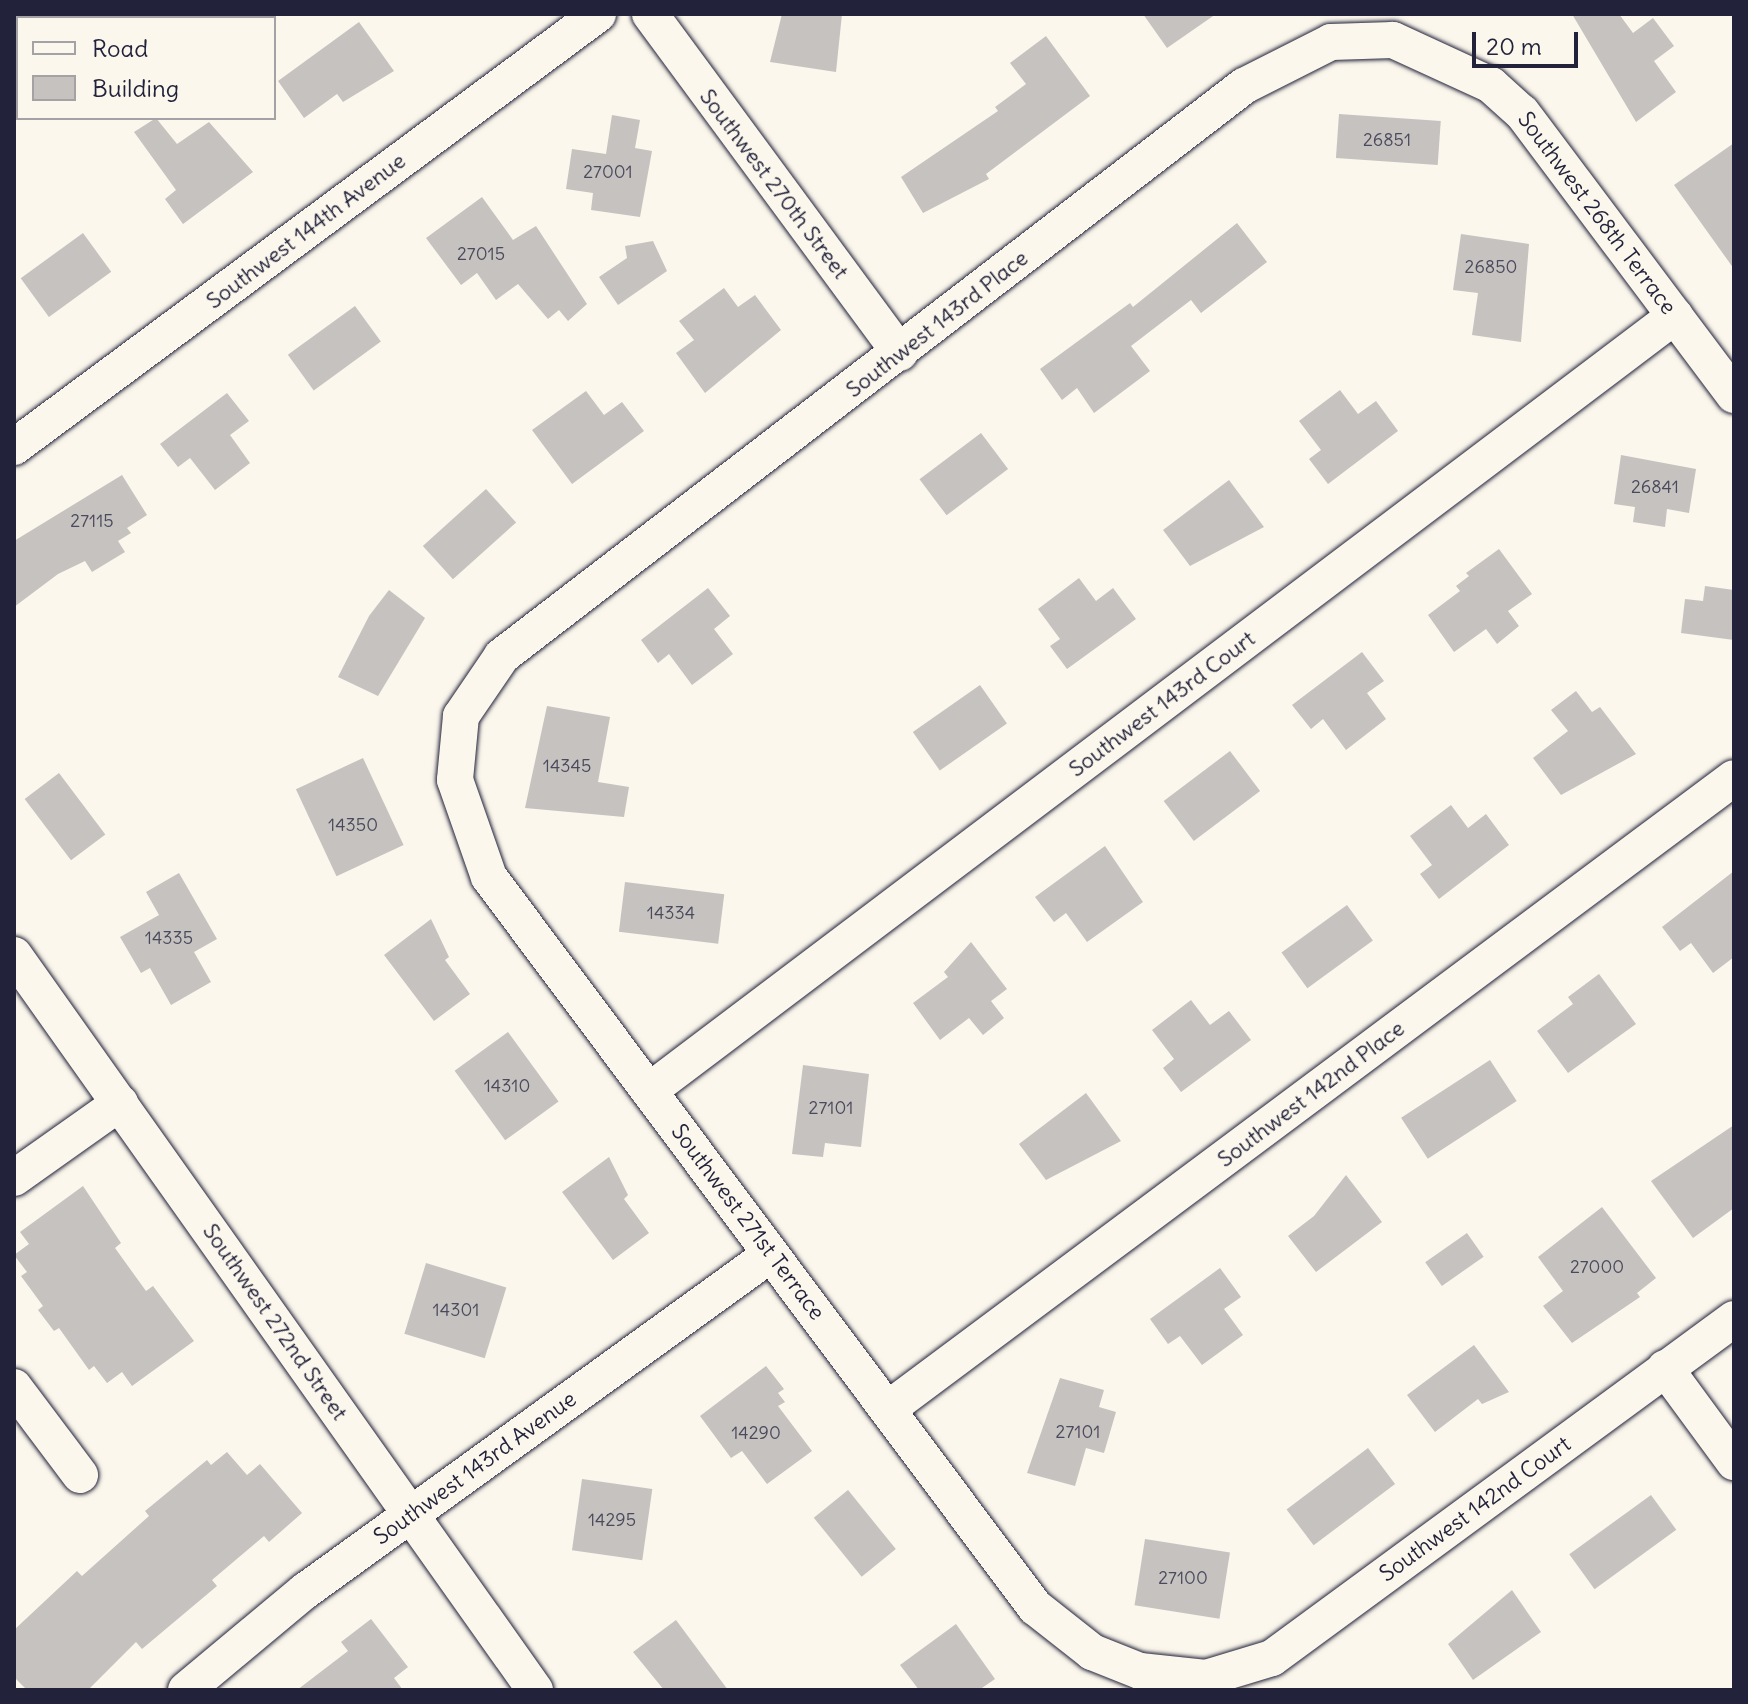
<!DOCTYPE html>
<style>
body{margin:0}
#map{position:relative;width:1748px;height:1704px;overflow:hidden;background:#fbf7ec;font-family:Delius,sans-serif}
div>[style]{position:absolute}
.building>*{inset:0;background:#c6c2c0;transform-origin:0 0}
.roads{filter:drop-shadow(0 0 2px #22223b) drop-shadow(0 0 2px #22223b)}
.minor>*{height:36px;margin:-18px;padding:0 18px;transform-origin:18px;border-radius:18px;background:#fbf7ec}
span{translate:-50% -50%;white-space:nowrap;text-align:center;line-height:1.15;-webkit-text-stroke:8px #fbf7ec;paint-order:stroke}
.number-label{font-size:18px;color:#4b4a5c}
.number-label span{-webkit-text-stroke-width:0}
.street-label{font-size:22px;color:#22223b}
.frame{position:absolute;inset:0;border:16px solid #22223b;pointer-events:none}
.legend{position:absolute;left:16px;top:16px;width:260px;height:104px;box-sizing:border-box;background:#fbf7ec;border:2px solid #a4a2a5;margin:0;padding:10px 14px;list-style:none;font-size:24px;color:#22223b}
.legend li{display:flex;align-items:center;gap:16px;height:40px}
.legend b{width:40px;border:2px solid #a4a2a5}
.scale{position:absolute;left:1472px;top:32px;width:106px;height:36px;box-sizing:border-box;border:4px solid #22223b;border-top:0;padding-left:10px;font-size:24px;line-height:28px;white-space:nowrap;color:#22223b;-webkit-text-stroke:6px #fbf7ec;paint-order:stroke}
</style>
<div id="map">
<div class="building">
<div style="clip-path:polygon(782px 14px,842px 14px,836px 72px,770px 62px)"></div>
<div style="clip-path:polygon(1143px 14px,1216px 14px,1167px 48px)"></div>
<div style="clip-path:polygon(1572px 14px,1619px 14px,1633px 33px,1653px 18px,1674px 46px,1654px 61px,1676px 92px,1636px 122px)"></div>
<div style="clip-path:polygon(359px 22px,394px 71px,343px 102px,337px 94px,304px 118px,278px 81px)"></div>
<div style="clip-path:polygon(1046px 36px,1090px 96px,986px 174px,989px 179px,923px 213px,901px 177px,998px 111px,995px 107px,1026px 84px,1010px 63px)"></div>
<div style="left:1339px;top:114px;width:102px;height:44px;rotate:4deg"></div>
<div style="clip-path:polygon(612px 115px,640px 120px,635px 148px,652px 151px,640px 217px,591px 210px,593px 193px,566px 189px,572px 149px,606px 154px)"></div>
<div style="clip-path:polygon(156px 118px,177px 144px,209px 122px,253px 172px,183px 224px,165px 199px,176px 190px,134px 132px)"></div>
<div style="clip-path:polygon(1734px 143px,1734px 269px,1674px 185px)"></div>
<div style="clip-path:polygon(482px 197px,513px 240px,536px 226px,587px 304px,568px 321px,559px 310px,548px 319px,518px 284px,496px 300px,477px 273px,461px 285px,426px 238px)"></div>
<div style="clip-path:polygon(1237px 223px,1267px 262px,1201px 313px,1191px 300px,1131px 346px,1150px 371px,1094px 413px,1077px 388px,1062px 400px,1040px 369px,1130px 303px,1133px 307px)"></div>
<div style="left:83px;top:233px;width:48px;height:77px;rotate:54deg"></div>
<div style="clip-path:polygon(1461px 234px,1529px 244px,1521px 342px,1472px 335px,1478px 293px,1453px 290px)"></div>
<div style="clip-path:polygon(653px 241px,667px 271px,618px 305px,599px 277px,627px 258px,625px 246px)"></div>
<div style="clip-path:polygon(724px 288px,738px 307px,755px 295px,781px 330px,705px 393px,676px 353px,694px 340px,679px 321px)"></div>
<div style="left:355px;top:306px;width:44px;height:83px;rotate:54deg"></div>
<div style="clip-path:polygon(1340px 390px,1358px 414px,1376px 401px,1398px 431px,1328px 484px,1309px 459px,1321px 450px,1299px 421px)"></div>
<div style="clip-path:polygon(586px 391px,604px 415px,622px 402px,644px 431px,572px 484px,532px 430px)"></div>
<div style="clip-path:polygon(227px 393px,249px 421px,230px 435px,250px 463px,215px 490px,190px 458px,178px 467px,160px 444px)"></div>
<div style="left:981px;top:433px;width:45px;height:77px;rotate:53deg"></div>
<div style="clip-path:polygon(1621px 455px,1696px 469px,1689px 513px,1667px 509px,1665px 527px,1633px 522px,1635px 507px,1614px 504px)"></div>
<div style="clip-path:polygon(122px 475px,147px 515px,127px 528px,131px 533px,118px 541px,125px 552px,92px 572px,85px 561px,58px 574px,14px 607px,14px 541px)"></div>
<div style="clip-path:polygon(1229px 480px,1264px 527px,1190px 566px,1163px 530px)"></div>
<div style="left:486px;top:489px;width:45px;height:85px;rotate:48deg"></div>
<div style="clip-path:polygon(1499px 549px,1532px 594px,1508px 611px,1519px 626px,1497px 644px,1486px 629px,1454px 652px,1428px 615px,1460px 591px,1456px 586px,1469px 576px,1466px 573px)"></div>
<div style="clip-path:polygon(1079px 578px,1096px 601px,1113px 588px,1136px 619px,1067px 669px,1050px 646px,1060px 639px,1038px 609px)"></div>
<div style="clip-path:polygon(1705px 586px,1734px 590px,1734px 640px,1681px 633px,1685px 599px,1703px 601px)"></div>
<div style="clip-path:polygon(708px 588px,730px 616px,714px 629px,733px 654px,692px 685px,669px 654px,658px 663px,641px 640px)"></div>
<div style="clip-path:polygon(389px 590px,425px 618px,378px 696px,338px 677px,369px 616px)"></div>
<div style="clip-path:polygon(1362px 652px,1384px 681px,1367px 693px,1386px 719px,1346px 750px,1323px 719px,1311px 729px,1292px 705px)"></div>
<div style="left:980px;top:685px;width:47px;height:82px;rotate:55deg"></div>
<div style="clip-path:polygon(1576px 691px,1592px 712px,1600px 707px,1636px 754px,1561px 795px,1533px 758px,1568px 731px,1551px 710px)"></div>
<div style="clip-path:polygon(547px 706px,610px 717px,598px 782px,629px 787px,624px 817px,525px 808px)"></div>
<div style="left:1230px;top:751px;width:50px;height:83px;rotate:53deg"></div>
<div style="left:363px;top:758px;width:96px;height:74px;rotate:65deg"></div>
<div style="left:59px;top:773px;width:77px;height:43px;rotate:53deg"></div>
<div style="clip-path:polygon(1451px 805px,1468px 828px,1486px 814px,1509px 845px,1439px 899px,1420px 874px,1432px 865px,1410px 836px)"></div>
<div style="clip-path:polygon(1105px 846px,1143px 902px,1087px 942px,1066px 913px,1054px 922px,1035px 897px)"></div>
<div style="clip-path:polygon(1734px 871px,1734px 957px,1713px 973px,1691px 943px,1680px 951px,1662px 927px)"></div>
<div style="clip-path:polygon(179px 873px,217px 939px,194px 952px,211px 982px,171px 1005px,150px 968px,141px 973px,120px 937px,159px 915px,146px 892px)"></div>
<div style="left:625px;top:882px;width:100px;height:50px;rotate:7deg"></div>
<div style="left:1347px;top:905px;width:44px;height:81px;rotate:54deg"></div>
<div style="clip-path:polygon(431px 919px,449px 957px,445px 960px,470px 994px,434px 1021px,384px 955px)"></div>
<div style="clip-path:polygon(971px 942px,1007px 989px,991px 1001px,1004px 1018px,983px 1035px,969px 1018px,940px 1040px,913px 1003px,948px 977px,944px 972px)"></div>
<div style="clip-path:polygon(1599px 974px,1636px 1024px,1568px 1073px,1537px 1031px,1573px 1004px,1568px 997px)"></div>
<div style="clip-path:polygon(1191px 1000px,1210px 1025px,1229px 1011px,1251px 1040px,1181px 1092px,1163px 1068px,1174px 1059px,1152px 1030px)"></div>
<div style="left:508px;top:1032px;width:86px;height:66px;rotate:54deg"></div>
<div style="left:1490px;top:1060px;width:49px;height:106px;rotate:57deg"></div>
<div style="clip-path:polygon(803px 1065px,869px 1074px,861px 1147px,825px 1143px,823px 1157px,792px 1154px)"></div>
<div style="clip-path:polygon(1086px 1093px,1121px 1141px,1046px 1180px,1019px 1144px)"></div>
<div style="clip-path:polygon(1734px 1125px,1734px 1208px,1693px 1238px,1651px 1181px)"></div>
<div style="clip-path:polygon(609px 1157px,628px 1195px,624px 1199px,649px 1233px,613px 1260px,562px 1192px)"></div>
<div style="clip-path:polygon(1346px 1175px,1382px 1222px,1316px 1272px,1288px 1236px,1314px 1216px)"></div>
<div style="clip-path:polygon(83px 1186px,121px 1243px,115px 1248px,146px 1291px,153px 1286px,194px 1341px,132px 1386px,122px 1372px,107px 1383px,94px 1366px,89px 1370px,59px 1328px,54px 1331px,38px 1310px,43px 1306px,21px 1276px,27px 1272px,14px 1255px,29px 1244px,20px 1232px)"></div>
<div style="clip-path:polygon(1602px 1207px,1656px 1278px,1637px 1293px,1640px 1297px,1572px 1343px,1543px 1306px,1563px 1291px,1538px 1257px)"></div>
<div style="left:1467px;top:1233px;width:29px;height:51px;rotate:55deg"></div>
<div style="left:426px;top:1263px;width:84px;height:74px;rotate:17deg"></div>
<div style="clip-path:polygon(1220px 1268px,1241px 1297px,1224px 1309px,1243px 1335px,1202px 1365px,1180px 1336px,1168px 1344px,1150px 1319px)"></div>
<div style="clip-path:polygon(1474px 1345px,1509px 1392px,1482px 1404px,1478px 1399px,1435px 1432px,1407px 1395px)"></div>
<div style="clip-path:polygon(766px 1366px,784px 1389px,778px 1393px,785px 1402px,778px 1406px,812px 1451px,767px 1484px,742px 1451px,731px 1458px,700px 1416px)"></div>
<div style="clip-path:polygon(1060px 1378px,1104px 1390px,1099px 1407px,1116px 1412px,1104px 1453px,1086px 1448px,1075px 1486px,1027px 1473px)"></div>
<div style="left:1368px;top:1448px;width:45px;height:102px;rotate:53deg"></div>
<div style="clip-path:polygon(227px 1452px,247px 1475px,260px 1464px,302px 1513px,269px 1542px,264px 1536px,212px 1580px,217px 1586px,142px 1649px,136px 1642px,88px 1690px,27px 1690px,14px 1677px,14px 1630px,77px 1571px,82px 1576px,149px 1516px,145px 1511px,207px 1460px,211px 1465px)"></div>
<div style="left:582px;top:1479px;width:71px;height:72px;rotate:8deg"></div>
<div style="left:848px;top:1490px;width:76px;height:44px;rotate:51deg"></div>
<div style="left:1651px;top:1495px;width:43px;height:101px;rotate:54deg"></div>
<div style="left:1145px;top:1539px;width:86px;height:67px;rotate:9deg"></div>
<div style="clip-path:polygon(1512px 1590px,1541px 1632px,1473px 1680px,1448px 1644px)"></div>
<div style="clip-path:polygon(371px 1619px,408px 1667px,394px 1678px,403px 1690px,297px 1690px,348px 1651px,341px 1642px)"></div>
<div style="clip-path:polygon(676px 1620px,728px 1690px,664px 1690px,633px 1652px)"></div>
<div style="clip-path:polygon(956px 1624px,995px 1679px,979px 1690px,919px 1690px,900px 1665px)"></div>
</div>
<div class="roads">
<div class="minor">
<div style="left:650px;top:14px;width:421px;rotate:53.6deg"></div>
<div style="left:1734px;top:395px;width:353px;rotate:-126.9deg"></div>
<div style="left:1522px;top:113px;width:42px;rotate:-137.9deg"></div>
<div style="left:1491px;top:85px;width:108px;rotate:-155.3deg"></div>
<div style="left:1393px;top:40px;width:62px;rotate:178.2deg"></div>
<div style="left:1331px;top:42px;width:97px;rotate:153.2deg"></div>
<div style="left:1244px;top:86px;width:936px;rotate:142.47deg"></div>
<div style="left:502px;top:656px;width:73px;rotate:124.3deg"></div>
<div style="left:461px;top:716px;width:64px;rotate:95.4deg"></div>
<div style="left:455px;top:780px;width:103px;rotate:70.7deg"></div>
<div style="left:489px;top:877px;width:912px;rotate:53.21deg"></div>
<div style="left:1035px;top:1607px;width:73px;rotate:38.3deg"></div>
<div style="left:1092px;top:1652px;width:52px;rotate:21.6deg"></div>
<div style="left:1140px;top:1671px;width:66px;rotate:6.1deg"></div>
<div style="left:1206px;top:1678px;width:69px;rotate:-16.9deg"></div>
<div style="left:1272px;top:1658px;width:573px;rotate:-36.27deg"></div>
<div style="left:14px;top:447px;width:727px;rotate:-36.55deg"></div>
<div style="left:14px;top:955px;width:901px;rotate:54.67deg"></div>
<div style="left:649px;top:1091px;width:1286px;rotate:-37.07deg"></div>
<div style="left:14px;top:1178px;width:130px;rotate:-35.3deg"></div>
<div style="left:1665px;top:1368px;width:117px;rotate:53.7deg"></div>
<div style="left:14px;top:1387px;width:110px;rotate:53.1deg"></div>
<div style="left:888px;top:1409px;width:1055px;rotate:-36.72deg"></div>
<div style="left:186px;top:1690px;width:155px;rotate:-39.8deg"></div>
<div style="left:305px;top:1591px;width:575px;rotate:-35.87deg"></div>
</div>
</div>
<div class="number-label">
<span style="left:1387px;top:140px">26851</span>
<span style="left:608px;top:172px">27001</span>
<span style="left:481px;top:254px">27015</span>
<span style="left:1491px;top:267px">26850</span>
<span style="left:1655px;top:487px">26841</span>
<span style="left:92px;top:521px">27115</span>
<span style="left:567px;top:766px">14345</span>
<span style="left:353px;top:825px">14350</span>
<span style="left:671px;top:913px">14334</span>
<span style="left:169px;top:938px">14335</span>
<span style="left:507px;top:1086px">14310</span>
<span style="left:831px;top:1108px">27101</span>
<span style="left:1597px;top:1267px">27000</span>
<span style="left:456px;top:1310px">14301</span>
<span style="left:1078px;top:1432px">27101</span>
<span style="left:756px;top:1433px">14290</span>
<span style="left:612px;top:1520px">14295</span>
<span style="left:1183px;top:1578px">27100</span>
</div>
<div class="street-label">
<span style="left:774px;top:184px;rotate:53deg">Southwest 270th Street</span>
<span style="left:1597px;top:213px;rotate:53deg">Southwest 268th Terrace</span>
<span style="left:306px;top:231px;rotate:-37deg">Southwest 144th Avenue</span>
<span style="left:937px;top:324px;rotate:-38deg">Southwest 143rd Place</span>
<span style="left:1162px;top:704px;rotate:-37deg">Southwest 143rd Court</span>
<span style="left:1311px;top:1094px;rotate:-37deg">Southwest 142nd Place</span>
<span style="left:748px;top:1222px;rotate:53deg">Southwest 271st Terrace</span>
<span style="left:275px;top:1322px;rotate:55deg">Southwest 272nd Street</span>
<span style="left:475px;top:1468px;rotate:-36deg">Southwest 143rd Avenue</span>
<span style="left:1475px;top:1509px;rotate:-36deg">Southwest 142nd Court</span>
</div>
<div class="frame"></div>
<ul class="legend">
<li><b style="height:10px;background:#fbf7ec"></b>Road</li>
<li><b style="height:22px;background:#c6c2c0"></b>Building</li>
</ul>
<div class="scale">20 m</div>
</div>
